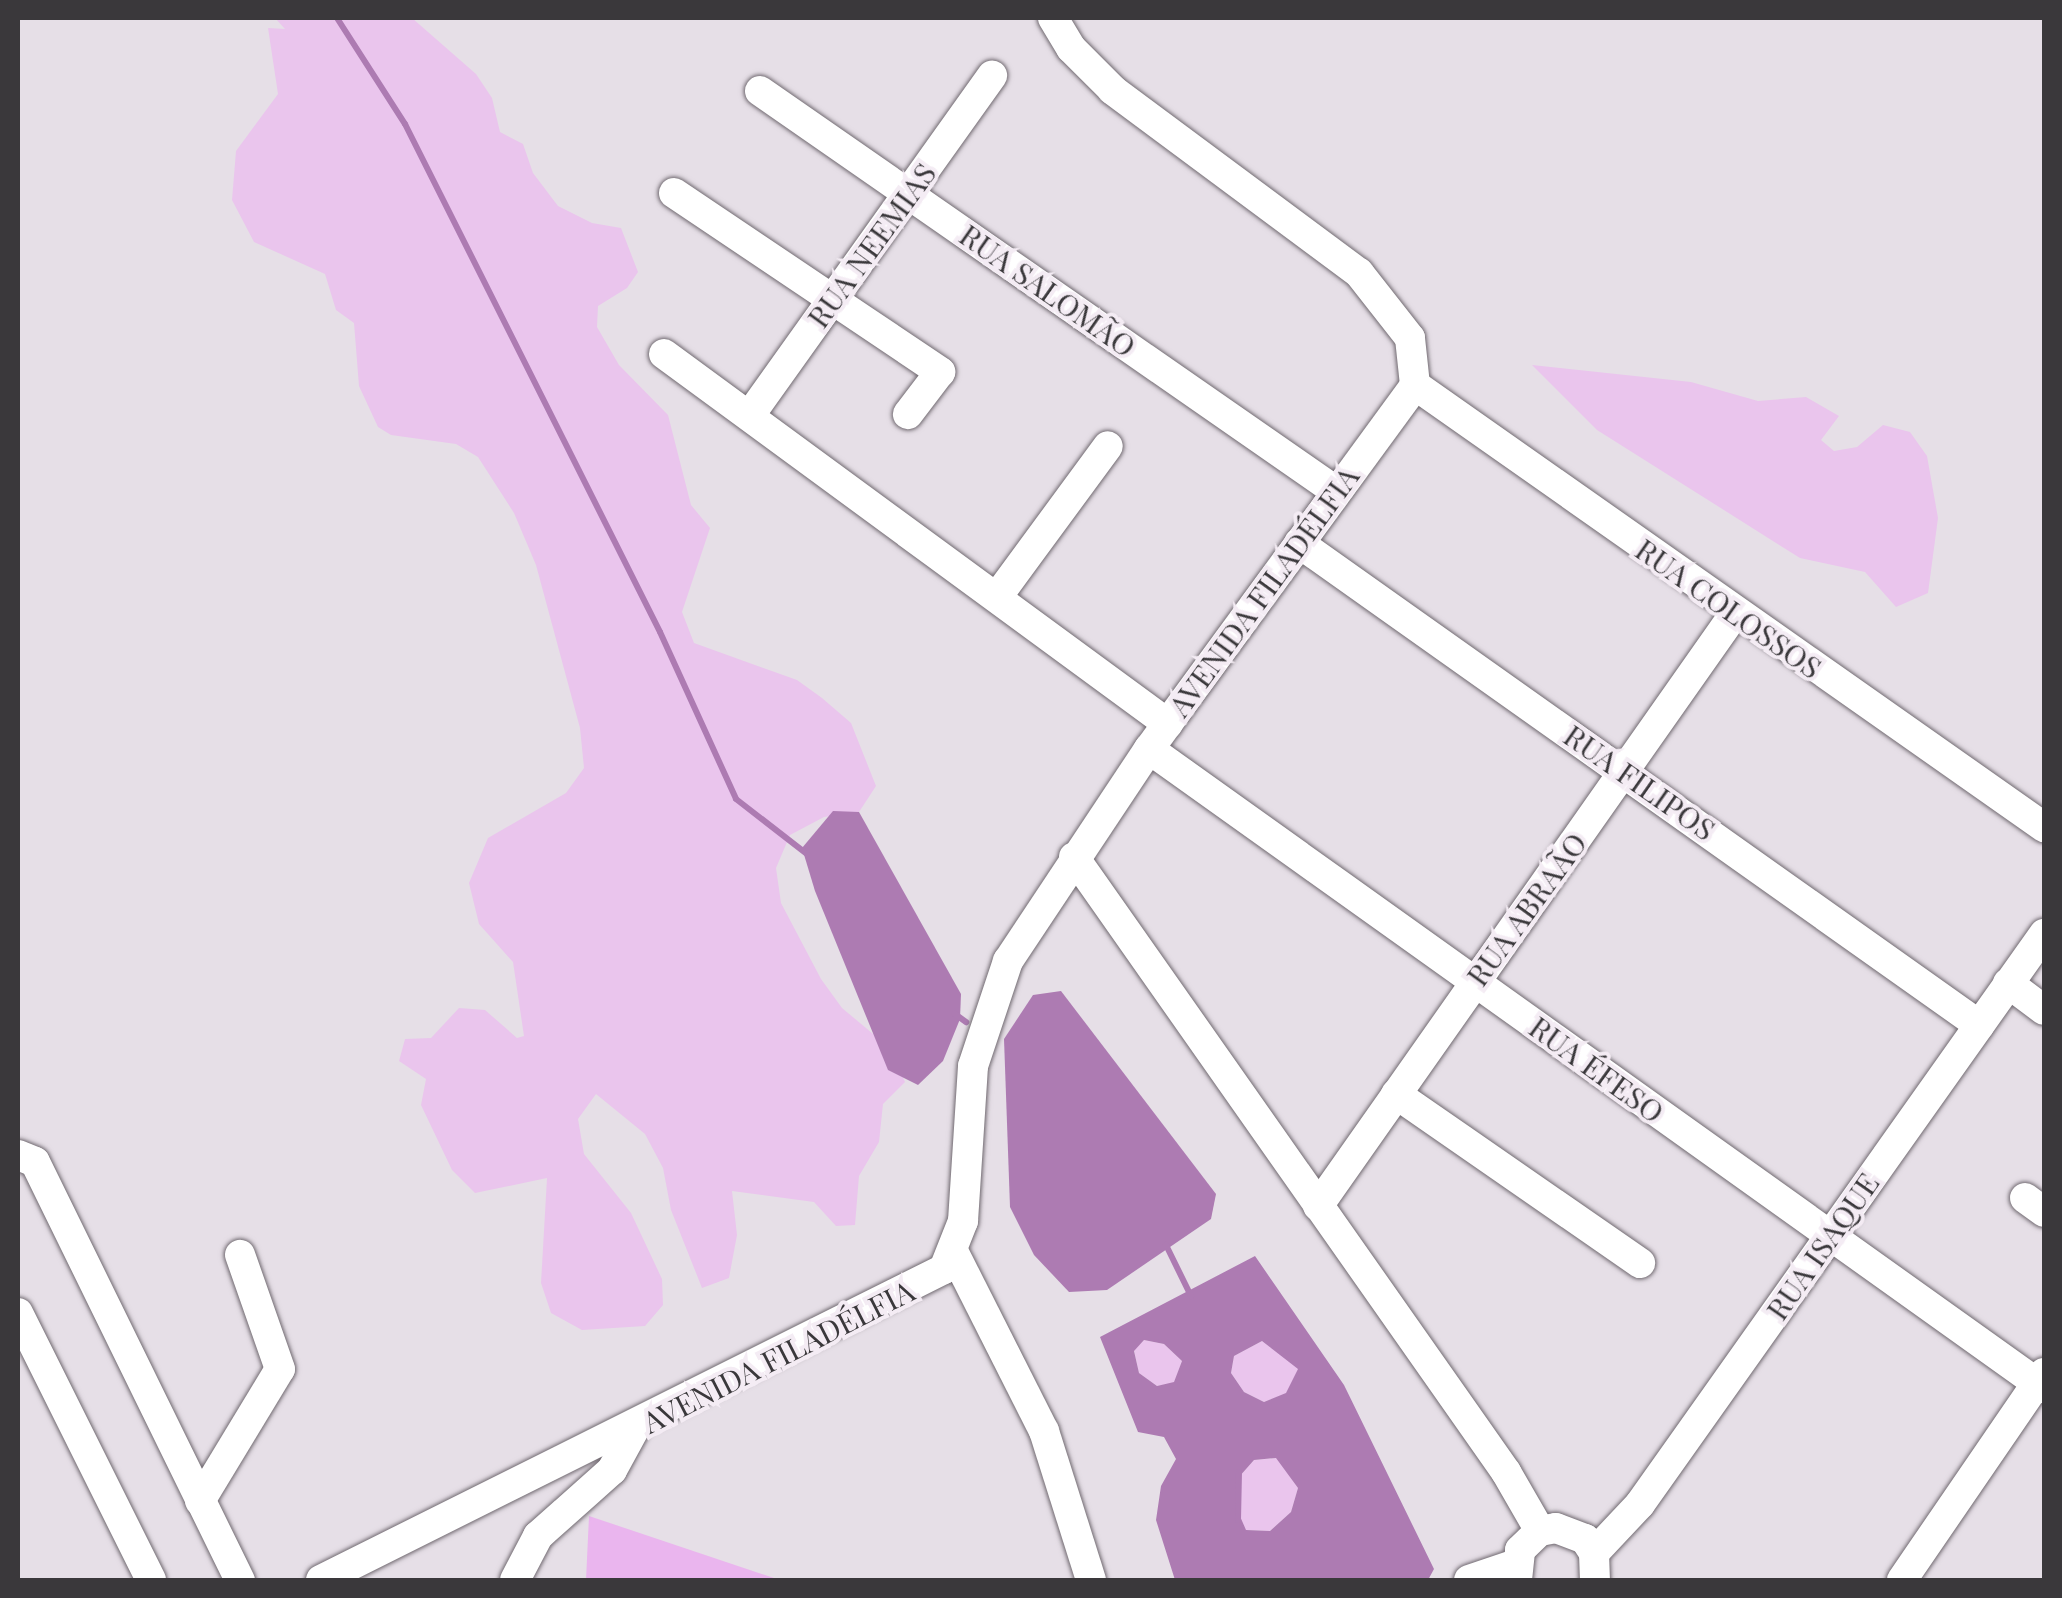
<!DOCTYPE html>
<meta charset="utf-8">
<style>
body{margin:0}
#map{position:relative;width:2062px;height:1598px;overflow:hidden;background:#e6dfe7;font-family:"Playfair Display",serif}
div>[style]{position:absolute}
.green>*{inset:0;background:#eac5ed}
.water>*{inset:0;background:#ad7bb2}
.stream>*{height:6px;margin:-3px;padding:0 3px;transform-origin:3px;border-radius:3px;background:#ad7bb2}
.building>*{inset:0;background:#eab5ee}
.roads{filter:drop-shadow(0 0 2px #706970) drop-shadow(0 0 2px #706970)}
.minor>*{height:30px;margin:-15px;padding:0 15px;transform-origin:15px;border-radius:15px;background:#fff}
span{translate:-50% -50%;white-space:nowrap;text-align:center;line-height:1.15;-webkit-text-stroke:8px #f4ecf4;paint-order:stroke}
.street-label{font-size:30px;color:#3a383b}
.frame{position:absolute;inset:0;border:20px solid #3a383b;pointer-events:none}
</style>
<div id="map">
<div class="green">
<div style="clip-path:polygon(275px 18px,412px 18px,476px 74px,492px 98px,500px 132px,523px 144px,533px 173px,558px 206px,592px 223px,621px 228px,638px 272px,627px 288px,598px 306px,597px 327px,619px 365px,668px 415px,691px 505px,710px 528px,682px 612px,694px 643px,797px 680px,822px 698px,851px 723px,876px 786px,859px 812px,824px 817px,790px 835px,776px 868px,781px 903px,821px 979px,842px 1008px,890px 1048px,905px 1082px,883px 1104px,879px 1142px,859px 1176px,855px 1225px,836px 1226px,814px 1202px,732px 1191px,737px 1235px,729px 1278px,702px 1288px,671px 1210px,663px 1168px,645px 1134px,596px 1094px,578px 1119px,584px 1154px,631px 1213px,662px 1279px,663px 1305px,645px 1326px,582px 1330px,551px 1313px,541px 1283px,547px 1178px,475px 1193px,452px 1170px,421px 1105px,426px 1079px,399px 1061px,405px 1039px,431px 1038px,459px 1008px,485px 1010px,517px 1038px,524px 1036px,513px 962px,479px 924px,469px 883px,488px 838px,566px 793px,584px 768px,580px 728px,536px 565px,514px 513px,478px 457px,456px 444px,391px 435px,378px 427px,359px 386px,354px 323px,336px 310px,325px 274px,254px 242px,232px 200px,236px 151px,278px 94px,268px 28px,285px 29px)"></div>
<div style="clip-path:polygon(1532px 365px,1691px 382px,1758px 401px,1806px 397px,1839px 416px,1821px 440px,1834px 451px,1857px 447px,1883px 425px,1910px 432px,1927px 456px,1938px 518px,1928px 593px,1896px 607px,1865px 572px,1800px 558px,1597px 430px)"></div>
<div style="clip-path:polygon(1144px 1340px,1164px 1344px,1182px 1361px,1174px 1383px,1157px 1386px,1139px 1373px,1134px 1350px)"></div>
<div style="clip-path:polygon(1262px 1341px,1299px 1369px,1286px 1394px,1264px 1402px,1244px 1392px,1231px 1373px,1234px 1356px)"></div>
<div style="clip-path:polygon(1277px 1458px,1298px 1488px,1291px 1512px,1270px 1531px,1245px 1530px,1236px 1507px,1239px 1477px,1254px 1460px)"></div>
</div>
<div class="water">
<div style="clip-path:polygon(833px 811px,859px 812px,961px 994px,960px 1019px,943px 1061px,918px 1085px,888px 1070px,815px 891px,802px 848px)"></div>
<div style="clip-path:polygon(1061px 991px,1216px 1194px,1211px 1219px,1107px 1290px,1069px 1292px,1034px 1255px,1010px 1207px,1004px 1039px,1033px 995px)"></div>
<div style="clip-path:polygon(evenodd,1255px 1256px,1344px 1385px,1434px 1569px,1428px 1580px,1175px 1580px,1156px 1520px,1161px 1486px,1176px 1459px,1164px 1437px,1138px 1432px,1100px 1337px,1255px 1256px,1144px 1340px,1164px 1344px,1182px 1361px,1174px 1382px,1157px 1386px,1139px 1373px,1134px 1351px,1144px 1340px,1255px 1256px,1262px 1341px,1298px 1369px,1286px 1393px,1264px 1402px,1244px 1392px,1231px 1373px,1234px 1356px,1262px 1341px,1255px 1256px,1276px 1458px,1298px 1488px,1291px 1512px,1270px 1531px,1246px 1530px,1236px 1507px,1239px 1477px,1254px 1460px,1276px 1458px)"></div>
</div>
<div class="stream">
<div style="left:337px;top:18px;width:126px;rotate:57.3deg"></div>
<div style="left:405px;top:124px;width:568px;rotate:63.34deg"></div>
<div style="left:660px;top:632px;width:183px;rotate:65.5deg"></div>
<div style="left:736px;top:799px;width:90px;rotate:37.8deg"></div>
<div style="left:955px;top:1014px;width:14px;rotate:36deg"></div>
<div style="left:1166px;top:1245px;width:57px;rotate:63.9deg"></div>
<div style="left:1238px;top:1520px;width:48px;rotate:-88.8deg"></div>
</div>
<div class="building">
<div style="clip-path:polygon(589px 1516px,774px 1578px,773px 1580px,586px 1580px)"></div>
</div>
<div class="roads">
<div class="minor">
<div style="left:760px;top:91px;width:699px;rotate:34.8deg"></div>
<div style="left:674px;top:193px;width:321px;rotate:33.9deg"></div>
<div style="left:940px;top:372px;width:53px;rotate:127.3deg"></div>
<div style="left:664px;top:354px;width:625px;rotate:36.28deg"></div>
<div style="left:1415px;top:385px;width:769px;rotate:35.1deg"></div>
<div style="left:750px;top:415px;width:417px;rotate:-54.5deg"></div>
<div style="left:1299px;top:543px;width:834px;rotate:35.33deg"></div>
<div style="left:997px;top:597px;width:187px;rotate:-53.7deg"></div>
<div style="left:1149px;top:749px;width:1100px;rotate:35.53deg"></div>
<div style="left:1074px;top:857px;width:752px;rotate:54.91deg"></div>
<div style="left:1506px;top:1472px;width:68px;rotate:60deg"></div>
<div style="left:2008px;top:983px;width:45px;rotate:36.9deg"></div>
<div style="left:1396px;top:1094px;width:297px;rotate:34.7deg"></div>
<div style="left:18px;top:1155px;width:18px;rotate:22deg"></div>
<div style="left:35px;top:1162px;width:466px;rotate:63.9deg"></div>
<div style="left:2025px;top:1198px;width:24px;rotate:36deg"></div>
<div style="left:1318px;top:1206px;width:725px;rotate:-54.88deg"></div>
<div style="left:955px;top:1255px;width:197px;rotate:63.2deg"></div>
<div style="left:1044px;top:1431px;width:156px;rotate:72.5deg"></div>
<div style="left:18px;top:1313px;width:298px;rotate:63.5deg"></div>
<div style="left:200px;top:1501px;width:154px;rotate:-58.8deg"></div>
<div style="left:280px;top:1369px;width:121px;rotate:-109.3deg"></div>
<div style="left:1594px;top:1553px;width:67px;rotate:-46.8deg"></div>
<div style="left:1640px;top:1504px;width:699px;rotate:-54.67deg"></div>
<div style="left:321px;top:1580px;width:696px;rotate:-26.53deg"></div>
<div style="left:944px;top:1269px;width:52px;rotate:-68.4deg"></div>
<div style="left:963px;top:1221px;width:155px;rotate:-86.3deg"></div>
<div style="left:973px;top:1066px;width:111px;rotate:-71.6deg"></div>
<div style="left:1008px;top:961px;width:255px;rotate:-56.4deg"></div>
<div style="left:1149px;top:749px;width:451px;rotate:-53.8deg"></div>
<div style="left:1415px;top:385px;width:47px;rotate:-96.1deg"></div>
<div style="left:1410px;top:338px;width:83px;rotate:-128.1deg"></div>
<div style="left:1359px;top:273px;width:307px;rotate:-143.4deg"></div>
<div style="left:1113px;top:90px;width:59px;rotate:-135deg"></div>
<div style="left:1071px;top:48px;width:35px;rotate:-121deg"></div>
<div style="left:515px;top:1580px;width:50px;rotate:-62.4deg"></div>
<div style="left:538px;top:1536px;width:99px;rotate:-41.7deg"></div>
<div style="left:612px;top:1470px;width:48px;rotate:-61.3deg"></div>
<div style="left:1469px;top:1580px;width:50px;rotate:-18.8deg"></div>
<div style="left:1517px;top:1580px;width:30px;rotate:-84deg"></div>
<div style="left:1520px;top:1550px;width:28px;rotate:-44deg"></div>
<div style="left:1540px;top:1531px;width:16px;rotate:-11deg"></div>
<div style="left:1556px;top:1528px;width:31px;rotate:21deg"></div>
<div style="left:1585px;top:1539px;width:17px;rotate:57deg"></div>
<div style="left:1594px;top:1553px;width:27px;rotate:88deg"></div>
<div style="left:1902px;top:1580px;width:251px;rotate:-55.6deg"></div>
</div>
</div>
<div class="street-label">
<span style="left:871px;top:245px;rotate:-54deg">RUA NEEMIAS</span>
<span style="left:1048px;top:290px;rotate:35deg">RUA SALOMÃO</span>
<span style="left:1263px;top:591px;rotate:-54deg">AVENIDA FILADÉLFIA</span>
<span style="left:1729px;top:608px;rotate:35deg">RUA COLOSSOS</span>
<span style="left:1640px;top:782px;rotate:35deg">RUA FILIPOS</span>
<span style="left:1526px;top:909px;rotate:-54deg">RUA ABRAÃO</span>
<span style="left:1597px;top:1069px;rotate:36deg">RUA ÉFESO</span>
<span style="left:1822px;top:1246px;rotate:-55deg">RUA ISAQUE</span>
<span style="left:778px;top:1356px;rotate:-27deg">AVENIDA FILADÉLFIA</span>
</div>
<div class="frame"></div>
</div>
